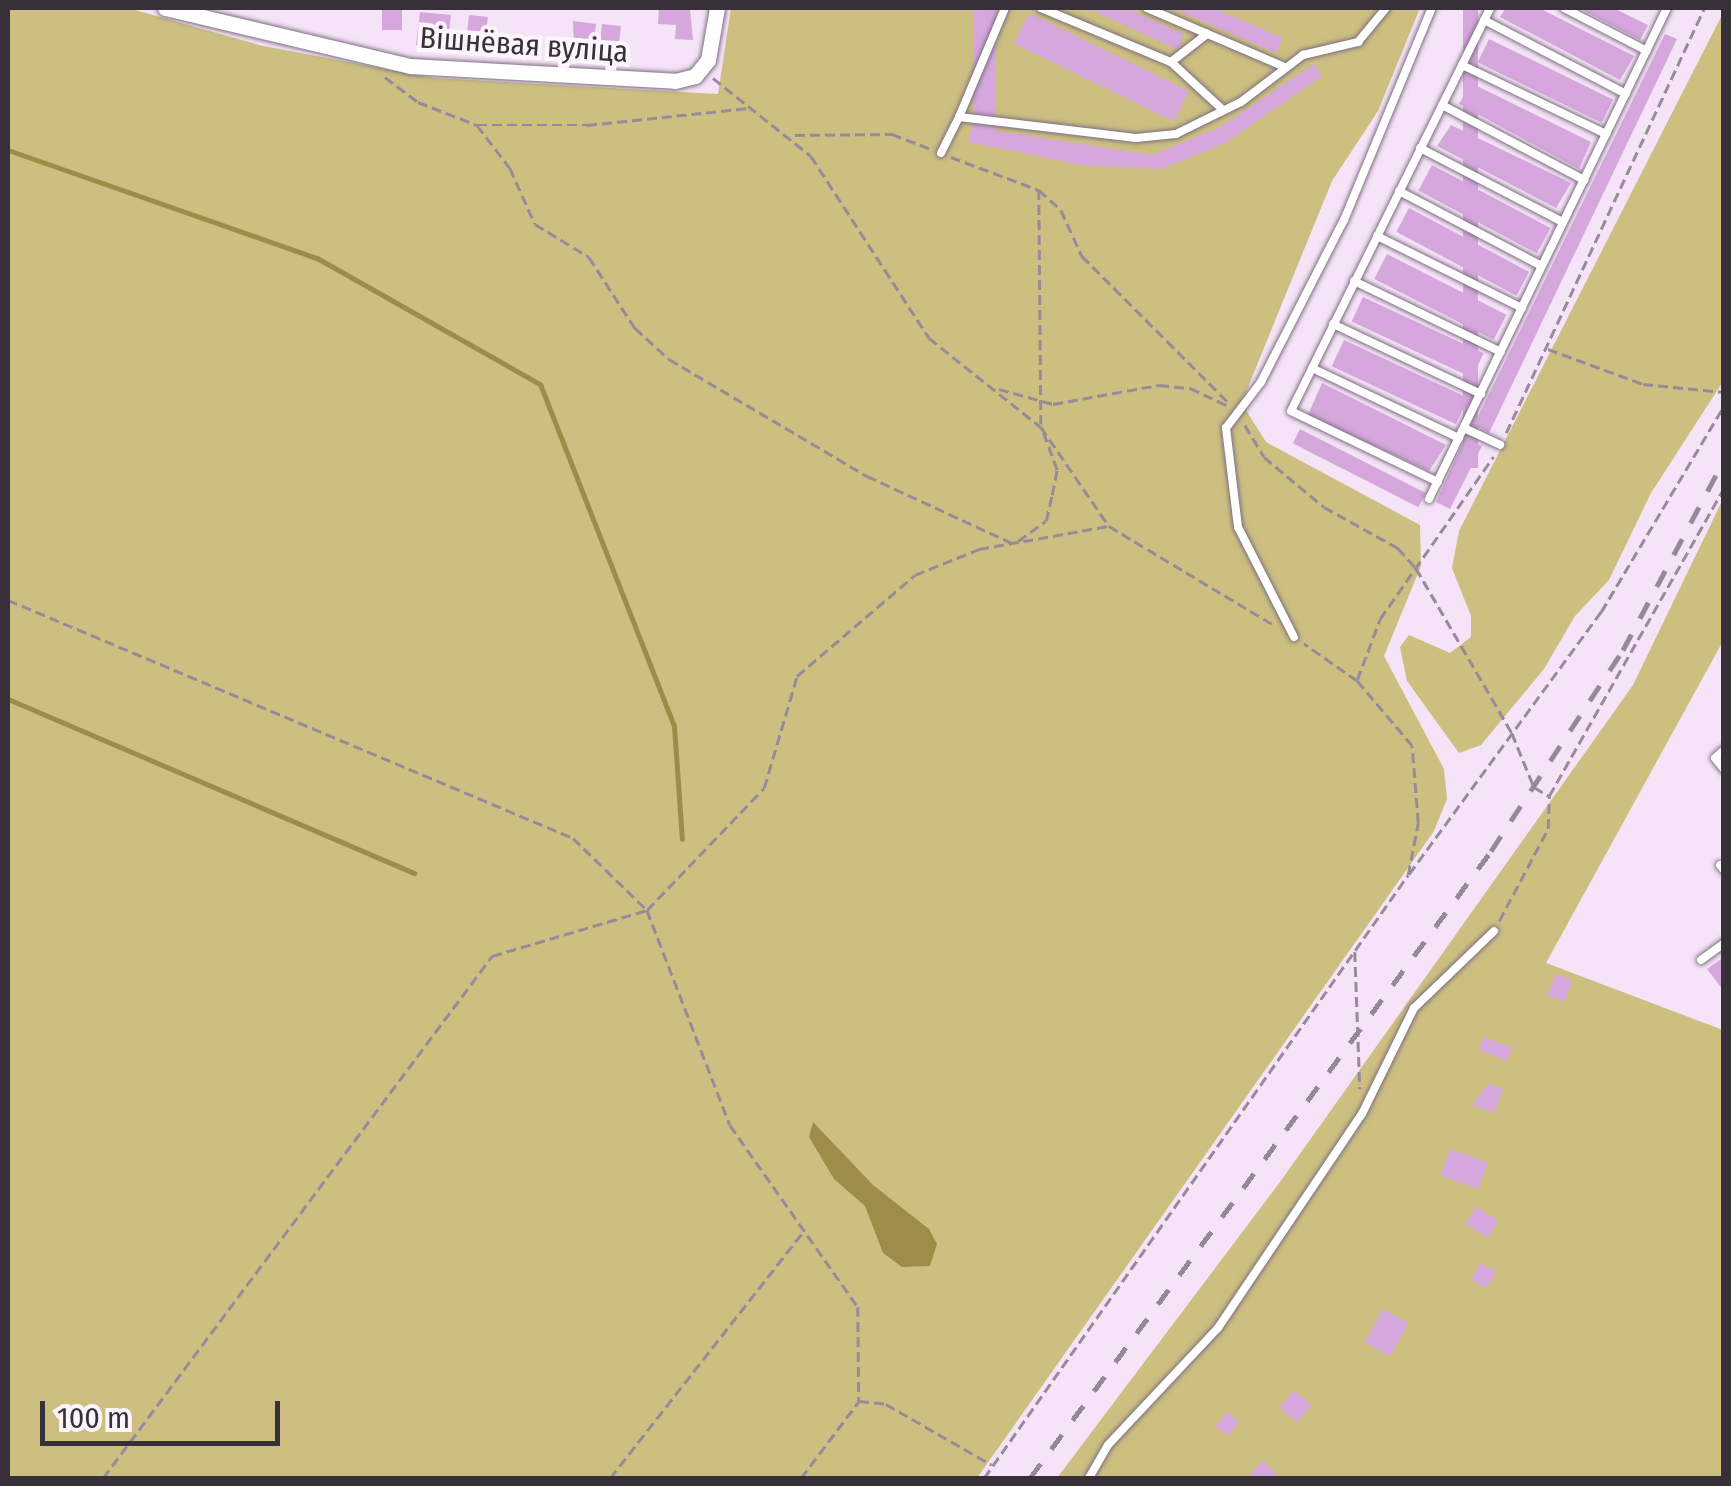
<!DOCTYPE html>
<meta charset="utf-8">
<style>
body{margin:0}
#map{position:relative;width:1731px;height:1486px;overflow:hidden;background:#f5e3f7;font-family:"Fira Sans Condensed",sans-serif}
div>[style]{position:absolute}
.green>*{inset:0;background:#ccbf80}
.water>*{inset:0;background:#9c8e49}
.stream>*{height:5px;margin:-2.5px;padding:0 2.5px;transform-origin:2.5px;border-radius:2.5px;background:#9c8e49}
.building>*{inset:0;background:#d6a7dd;transform-origin:0 0}
.path>*{height:2.5px;margin-top:-1.25px;transform-origin:0;background:repeating-linear-gradient(90deg,#978b99 0 10px,transparent 0 15px)}
.roads{filter:drop-shadow(0 0 2px #7e6f81) drop-shadow(0 0 2px #7e6f81)}
.service>*{height:8px;margin:-4px;padding:0 4px;transform-origin:4px;border-radius:4px;background:#fff}
.minor>*{height:15px;margin:-7.5px;padding:0 7.5px;transform-origin:7.5px;border-radius:7.5px;background:#fff}
.rail>*{height:5px;margin-top:-2.5px;transform-origin:0;background:repeating-linear-gradient(90deg,#968997 0 18px,transparent 0 36px)}
span{translate:-50% -50%;white-space:nowrap;text-align:center;line-height:1.15;-webkit-text-stroke:9px #fcf5fc;paint-order:stroke}
.street-label{font-size:30px;color:#373038}
.frame{position:absolute;inset:0;border:10px solid #373038;pointer-events:none}
.scale{position:absolute;left:40px;top:1401px;width:240px;height:45px;box-sizing:border-box;border:5px solid #373038;border-top:0;padding-left:12px;font-size:30px;line-height:35px;white-space:nowrap;color:#373038;-webkit-text-stroke:8px #fcf5fc;paint-order:stroke}
</style>
<div id="map">
<div class="green">
<div style="clip-path:polygon(8px 8px,128px 8px,263px 46px,434px 78px,718px 94px,731px 8px,1420px 8px,1378px 111px,1332px 181px,1246px 392px,1247px 412px,1266px 442px,1420px 525px,1421px 566px,1384px 656px,1444px 769px,1447px 799px,1434px 831px,977px 1478px,8px 1478px)"></div>
<div style="clip-path:polygon(1723px 13px,1724px 380px,1651px 493px,1609px 580px,1575px 616px,1544px 669px,1481px 745px,1459px 753px,1407px 681px,1400px 647px,1409px 635px,1450px 653px,1471px 637px,1471px 616px,1452px 568px,1459px 531px)"></div>
<div style="clip-path:polygon(1723px 499px,1723px 641px,1546px 963px,1723px 1030px,1723px 1478px,1057px 1478px,1280px 1182px,1633px 685px)"></div>
</div>
<div class="water">
<div style="clip-path:polygon(813px 1122px,873px 1185px,929px 1229px,937px 1244px,930px 1266px,902px 1267px,883px 1253px,865px 1206px,834px 1179px,809px 1137px)"></div>
</div>
<div class="stream">
<div style="left:8px;top:150px;width:327px;rotate:19.3deg"></div>
<div style="left:317px;top:258px;width:256px;rotate:29.5deg"></div>
<div style="left:540px;top:384px;width:367px;rotate:68.6deg"></div>
<div style="left:674px;top:726px;width:113px;rotate:86deg"></div>
<div style="left:8px;top:699px;width:442px;rotate:23.2deg"></div>
</div>
<div class="building">
<div style="left:382px;top:8px;width:20px;height:22px"></div>
<div style="clip-path:polygon(659px 8px,690px 9px,693px 40px,675px 39px,676px 25px,658px 24px)"></div>
<div style="left:974px;top:8px;width:21px;height:128px"></div>
<div style="clip-path:polygon(1087px 8px,1126px 8px,1183px 34px,1179px 50px)"></div>
<div style="clip-path:polygon(1173px 8px,1213px 8px,1283px 38px,1276px 53px)"></div>
<div style="left:1463px;top:8px;width:15px;height:460px"></div>
<div style="clip-path:polygon(1506px 8px,1539px 8px,1634px 56px,1620px 80px,1500px 17px)"></div>
<div style="clip-path:polygon(1579px 8px,1613px 8px,1648px 25px,1640px 40px)"></div>
<div style="clip-path:polygon(420px 12px,451px 15px,448px 40px,429px 38px,428px 46px,416px 45px)"></div>
<div style="left:1029px;top:13px;width:178px;height:34px;rotate:26deg"></div>
<div style="left:469px;top:15px;width:19px;height:28px;rotate:6deg"></div>
<div style="clip-path:polygon(573px 21px,596px 24px,593px 51px,574px 48px)"></div>
<div style="left:602px;top:24px;width:19px;height:27px;rotate:6deg"></div>
<div style="clip-path:polygon(1665px 34px,1677px 39px,1489px 433px,1474px 425px)"></div>
<div style="left:1489px;top:39px;width:138px;height:26px;rotate:26deg"></div>
<div style="clip-path:polygon(1314px 64px,1322px 76px,1225px 143px,1162px 169px,1082px 165px,968px 142px,972px 127px,1152px 155px,1220px 127px)"></div>
<div style="clip-path:polygon(1471px 83px,1591px 142px,1579px 169px,1459px 104px)"></div>
<div style="clip-path:polygon(1451px 125px,1571px 183px,1556px 208px,1437px 146px)"></div>
<div style="left:1432px;top:165px;width:134px;height:29px;rotate:28deg"></div>
<div style="left:1409px;top:208px;width:136px;height:27px;rotate:28deg"></div>
<div style="left:1387px;top:254px;width:134px;height:28px;rotate:27deg"></div>
<div style="left:1363px;top:297px;width:133px;height:27px;rotate:25deg"></div>
<div style="left:1344px;top:340px;width:137px;height:29px;rotate:25deg"></div>
<div style="clip-path:polygon(1322px 383px,1446px 445px,1429px 471px,1308px 415px)"></div>
<div style="left:1300px;top:429px;width:141px;height:16px;rotate:27deg"></div>
<div style="clip-path:polygon(1465px 438px,1482px 446px,1450px 509px,1436px 502px)"></div>
<div style="clip-path:polygon(1724px 957px,1724px 991px,1707px 969px)"></div>
<div style="left:1556px;top:974px;width:18px;height:23px;rotate:22deg"></div>
<div style="left:1484px;top:1037px;width:30px;height:14px;rotate:21deg"></div>
<div style="clip-path:polygon(1488px 1084px,1503px 1089px,1495px 1113px,1472px 1105px)"></div>
<div style="left:1450px;top:1149px;width:40px;height:28px;rotate:20deg"></div>
<div style="left:1476px;top:1207px;width:26px;height:20px;rotate:31deg"></div>
<div style="left:1480px;top:1263px;width:18px;height:19px;rotate:27deg"></div>
<div style="left:1383px;top:1309px;width:29px;height:38px;rotate:29deg"></div>
<div style="left:1294px;top:1390px;width:23px;height:23px;rotate:40deg"></div>
<div style="left:1227px;top:1412px;width:16px;height:18px;rotate:40deg"></div>
<div style="clip-path:polygon(1262px 1461px,1277px 1474px,1274px 1478px,1249px 1475px)"></div>
</div>
<div class="path">
<div style="left:385px;top:77px;width:41px;rotate:37.1deg"></div>
<div style="left:418px;top:102px;width:63px;rotate:21.3deg"></div>
<div style="left:477px;top:125px;width:110px"></div>
<div style="left:587px;top:125px;width:163px;rotate:-6deg"></div>
<div style="left:713px;top:78px;width:125px;rotate:38.5deg"></div>
<div style="left:811px;top:156px;width:217px;rotate:57deg"></div>
<div style="left:929px;top:338px;width:143px;rotate:38.5deg"></div>
<div style="left:1041px;top:427px;width:120px;rotate:55.5deg"></div>
<div style="left:1109px;top:526px;width:190px;rotate:31deg"></div>
<div style="left:477px;top:125px;width:54px;rotate:52.5deg"></div>
<div style="left:510px;top:168px;width:61px;rotate:65.9deg"></div>
<div style="left:535px;top:224px;width:63px;rotate:31.4deg"></div>
<div style="left:589px;top:257px;width:85px;rotate:57.1deg"></div>
<div style="left:635px;top:328px;width:46px;rotate:42.4deg"></div>
<div style="left:669px;top:359px;width:230px;rotate:30.6deg"></div>
<div style="left:867px;top:476px;width:160px;rotate:24.8deg"></div>
<div style="left:795px;top:135px;width:97px;rotate:-0.6deg"></div>
<div style="left:892px;top:134px;width:40px;rotate:21deg"></div>
<div style="left:951px;top:157px;width:94px;rotate:20.6deg"></div>
<div style="left:1039px;top:190px;width:30px;rotate:42deg"></div>
<div style="left:1061px;top:210px;width:51px;rotate:65.5deg"></div>
<div style="left:1082px;top:256px;width:208px;rotate:45deg"></div>
<div style="left:1039px;top:190px;width:234px;rotate:89.5deg"></div>
<div style="left:1548px;top:349px;width:101px;rotate:20.2deg"></div>
<div style="left:1643px;top:384px;width:81px;rotate:5.6deg"></div>
<div style="left:999px;top:389px;width:56px;rotate:15.5deg"></div>
<div style="left:1053px;top:404px;width:108px;rotate:-10.2deg"></div>
<div style="left:1159px;top:385px;width:31px;rotate:6deg"></div>
<div style="left:1190px;top:388px;width:42px;rotate:25.3deg"></div>
<div style="left:1245px;top:425px;width:37px;rotate:59deg"></div>
<div style="left:1264px;top:457px;width:78px;rotate:39.8deg"></div>
<div style="left:1324px;top:507px;width:85px;rotate:29deg"></div>
<div style="left:1398px;top:548px;width:27px;rotate:48deg"></div>
<div style="left:1416px;top:568px;width:191px;rotate:59.8deg"></div>
<div style="left:1512px;top:733px;width:58px;rotate:67.8deg"></div>
<div style="left:1534px;top:787px;width:17px;rotate:31deg"></div>
<div style="left:1506px;top:433px;width:469px;rotate:-65deg"></div>
<div style="left:1018px;top:541px;width:34px;rotate:-36deg"></div>
<div style="left:1046px;top:521px;width:27px;rotate:-77deg"></div>
<div style="left:1052px;top:495px;width:25px;rotate:-79deg"></div>
<div style="left:1057px;top:470px;width:40px;rotate:-110.2deg"></div>
<div style="left:8px;top:600px;width:613px;rotate:22.84deg"></div>
<div style="left:573px;top:838px;width:103px;rotate:44.2deg"></div>
<div style="left:647px;top:910px;width:230px;rotate:68.9deg"></div>
<div style="left:730px;top:1125px;width:223px;rotate:54.9deg"></div>
<div style="left:858px;top:1307px;width:94px;rotate:89.4deg"></div>
<div style="left:1357px;top:680px;width:65px;rotate:-69.3deg"></div>
<div style="left:1380px;top:619px;width:198px;rotate:-55.1deg"></div>
<div style="left:1409px;top:874px;width:325px;rotate:-53.8deg"></div>
<div style="left:1601px;top:612px;width:240px;rotate:-59.2deg"></div>
<div style="left:1499px;top:921px;width:104px;rotate:-62deg"></div>
<div style="left:1548px;top:829px;width:33px;rotate:-88deg"></div>
<div style="left:1549px;top:796px;width:354px;rotate:-60.4deg"></div>
<div style="left:1355px;top:952px;width:137px;rotate:87.9deg"></div>
<div style="left:103px;top:1478px;width:651px;rotate:-53.31deg"></div>
<div style="left:492px;top:956px;width:162px;rotate:-16.5deg"></div>
<div style="left:647px;top:910px;width:169px;rotate:-46.2deg"></div>
<div style="left:764px;top:788px;width:117px;rotate:-73.6deg"></div>
<div style="left:797px;top:676px;width:155px;rotate:-40.6deg"></div>
<div style="left:915px;top:575px;width:69px;rotate:-22.1deg"></div>
<div style="left:979px;top:549px;width:131px;rotate:-10.1deg"></div>
<div style="left:610px;top:1478px;width:310px;rotate:-51.9deg"></div>
<div style="left:801px;top:1478px;width:96px;rotate:-53deg"></div>
<div style="left:859px;top:1401px;width:27px;rotate:6deg"></div>
<div style="left:886px;top:1404px;width:122px;rotate:29.9deg"></div>
<div style="left:984px;top:1478px;width:737px;rotate:-54.89deg"></div>
<div style="left:1408px;top:875px;width:53px;rotate:-79.1deg"></div>
<div style="left:1418px;top:823px;width:77px;rotate:-94.5deg"></div>
<div style="left:1412px;top:746px;width:85px;rotate:-130.2deg"></div>
<div style="left:1357px;top:681px;width:65px;rotate:-145.1deg"></div>
</div>
<div class="roads">
<div class="service">
<div style="left:1041px;top:8px;width:141px;rotate:22.6deg"></div>
<div style="left:1171px;top:62px;width:46px;rotate:-37.9deg"></div>
<div style="left:1147px;top:8px;width:147px;rotate:23.2deg"></div>
<div style="left:1564px;top:8px;width:93px;rotate:27.4deg"></div>
<div style="left:1484px;top:20px;width:160px;rotate:27.5deg"></div>
<div style="left:1171px;top:62px;width:71px;rotate:42.7deg"></div>
<div style="left:1462px;top:65px;width:160px;rotate:25.6deg"></div>
<div style="left:1442px;top:105px;width:161px;rotate:27.8deg"></div>
<div style="left:959px;top:117px;width:118px;rotate:-67.1deg"></div>
<div style="left:1420px;top:148px;width:161px;rotate:27.4deg"></div>
<div style="left:941px;top:153px;width:40px;rotate:-63.4deg"></div>
<div style="left:959px;top:117px;width:178px;rotate:6.8deg"></div>
<div style="left:1136px;top:138px;width:40px;rotate:-5.7deg"></div>
<div style="left:1176px;top:134px;width:72px;rotate:-26.2deg"></div>
<div style="left:1241px;top:102px;width:78px;rotate:-37.2deg"></div>
<div style="left:1303px;top:55px;width:57px;rotate:-13.3deg"></div>
<div style="left:1358px;top:42px;width:44px;rotate:-50.5deg"></div>
<div style="left:1399px;top:191px;width:161px;rotate:27.7deg"></div>
<div style="left:1377px;top:236px;width:162px;rotate:26.4deg"></div>
<div style="left:1354px;top:281px;width:163px;rotate:25.8deg"></div>
<div style="left:1333px;top:324px;width:164px;rotate:25.3deg"></div>
<div style="left:1312px;top:368px;width:163px;rotate:25.5deg"></div>
<div style="left:1464px;top:428px;width:40px;rotate:25deg"></div>
<div style="left:1438px;top:482px;width:163px;rotate:-154.2deg"></div>
<div style="left:1291px;top:411px;width:449px;rotate:-63.7deg"></div>
<div style="left:1429px;top:499px;width:546px;rotate:-64.14deg"></div>
<div style="left:1294px;top:637px;width:123px;rotate:-117deg"></div>
<div style="left:1238px;top:527px;width:100px;rotate:-96.9deg"></div>
<div style="left:1226px;top:428px;width:58px;rotate:-52.7deg"></div>
<div style="left:1261px;top:382px;width:182px;rotate:-62.9deg"></div>
<div style="left:1344px;top:220px;width:230px;rotate:-67.5deg"></div>
<div style="left:1724px;top:750px;width:12px;rotate:138deg"></div>
<div style="left:1715px;top:758px;width:14px;rotate:51deg"></div>
<div style="left:1720px;top:865px;width:6px;rotate:51deg"></div>
<div style="left:1701px;top:960px;width:29px;rotate:-36deg"></div>
<div style="left:1089px;top:1478px;width:38px;rotate:-60deg"></div>
<div style="left:1108px;top:1445px;width:161px;rotate:-46.8deg"></div>
<div style="left:1218px;top:1328px;width:258px;rotate:-56.1deg"></div>
<div style="left:1362px;top:1114px;width:118px;rotate:-63.9deg"></div>
<div style="left:1414px;top:1008px;width:111px;rotate:-43.9deg"></div>
</div>
<div class="minor">
<div style="left:165px;top:8px;width:252px;rotate:13.3deg"></div>
<div style="left:410px;top:66px;width:265px;rotate:3.2deg"></div>
<div style="left:675px;top:81px;width:21px;rotate:-14deg"></div>
<div style="left:695px;top:76px;width:21px;rotate:-51deg"></div>
<div style="left:708px;top:60px;width:53px;rotate:-80.2deg"></div>
</div>
</div>
<div class="rail">
<div style="left:1030px;top:1478px;width:778px;rotate:-53.67deg"></div>
<div style="left:1491px;top:851px;width:240px;rotate:-56.7deg"></div>
<div style="left:1623px;top:650px;width:215px;rotate:-62deg"></div>
</div>
<div class="street-label">
<span style="left:524px;top:45px;rotate:4deg">Вішнёвая вуліца</span>
</div>
<div class="frame"></div>
<div class="scale">100 m</div>
</div>
